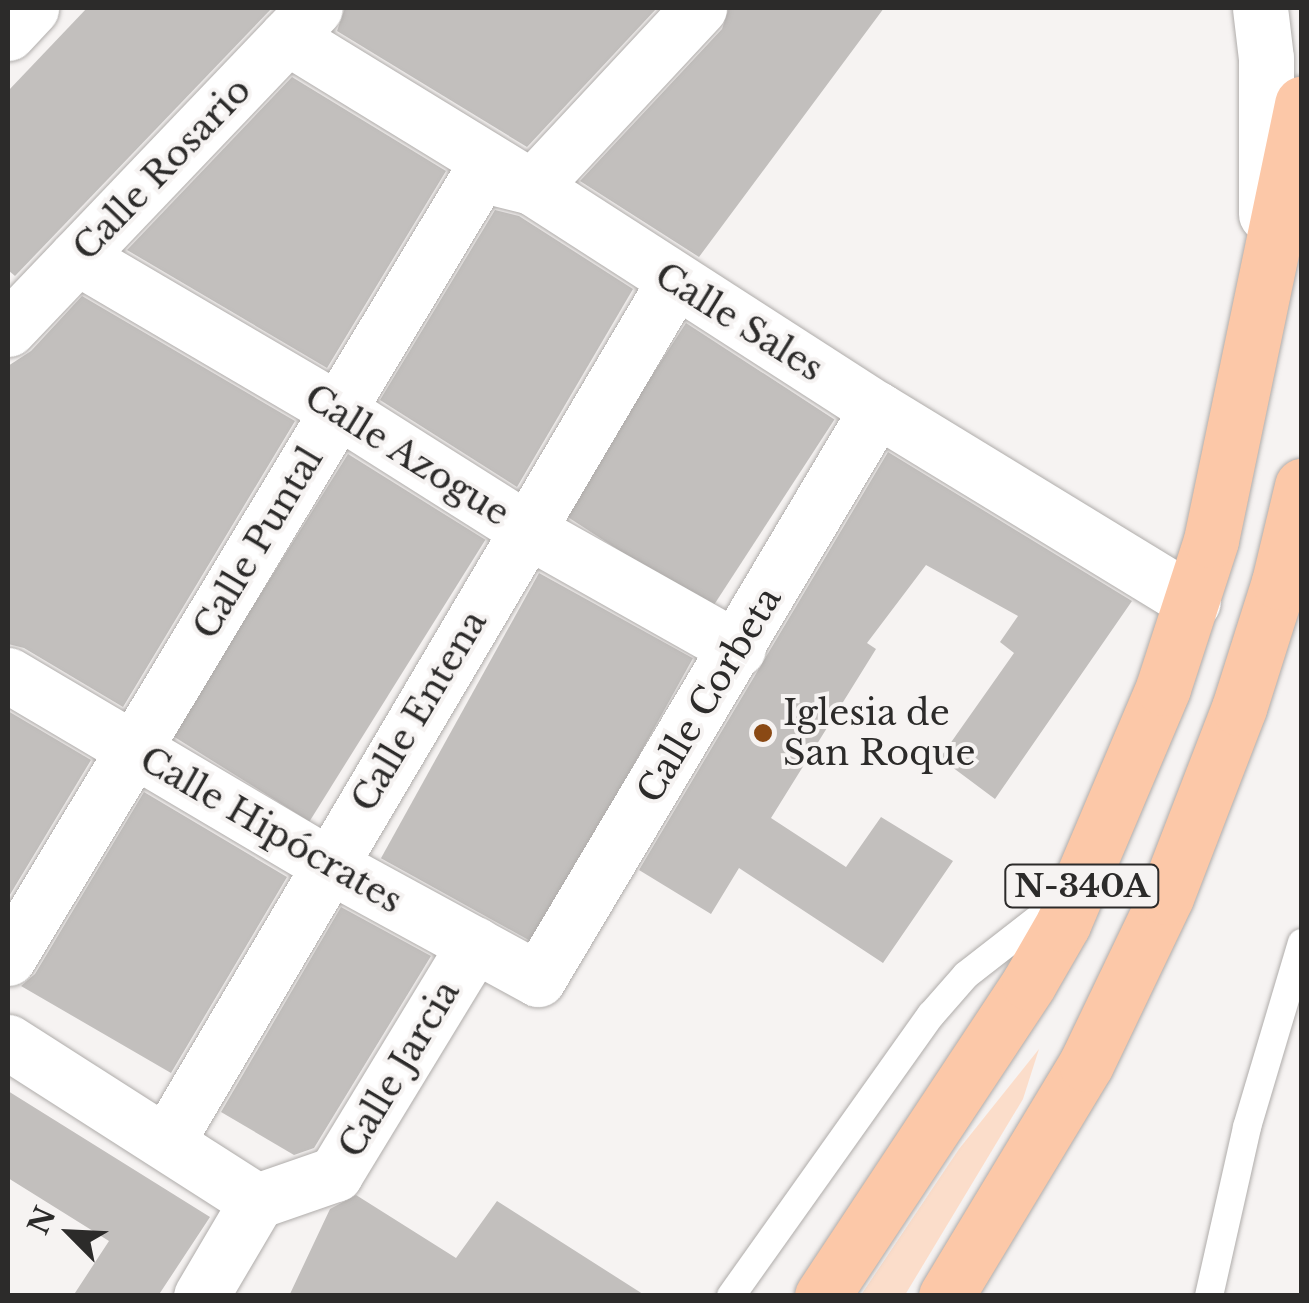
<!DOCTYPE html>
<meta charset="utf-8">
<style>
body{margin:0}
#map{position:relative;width:1309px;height:1303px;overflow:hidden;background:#f6f3f2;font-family:"Libre Baskerville",serif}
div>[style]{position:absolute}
.green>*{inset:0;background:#fbddca}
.building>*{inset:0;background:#c2bfbd;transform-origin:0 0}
.roads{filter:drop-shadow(0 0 2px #afacaa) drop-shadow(0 0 2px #afacaa)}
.service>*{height:28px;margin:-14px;padding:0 14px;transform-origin:14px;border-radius:14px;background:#fff}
.minor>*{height:55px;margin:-27.5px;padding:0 27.5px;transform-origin:27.5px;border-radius:27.5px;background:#fff}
.tertiary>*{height:55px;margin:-27.5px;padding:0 27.5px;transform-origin:27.5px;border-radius:27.5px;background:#fff}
.trunk>*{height:55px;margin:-27.5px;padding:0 27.5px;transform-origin:27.5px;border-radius:27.5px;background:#fcc8a8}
.dots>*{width:28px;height:28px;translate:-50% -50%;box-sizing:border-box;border:5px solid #f6f3f2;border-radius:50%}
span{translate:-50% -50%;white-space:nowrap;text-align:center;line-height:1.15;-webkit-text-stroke:8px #f6f3f2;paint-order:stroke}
.shield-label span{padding:2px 8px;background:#f6f3f2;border:2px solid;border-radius:8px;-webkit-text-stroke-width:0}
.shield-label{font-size:32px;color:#2c2b2a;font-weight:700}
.street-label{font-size:35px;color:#2c2b2a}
.poi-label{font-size:35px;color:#2c2b2a}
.left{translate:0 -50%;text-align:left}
.frame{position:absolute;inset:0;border:10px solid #2c2b2a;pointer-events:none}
.north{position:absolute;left:20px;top:1183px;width:100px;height:100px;-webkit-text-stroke:8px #f6f3f2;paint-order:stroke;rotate:294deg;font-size:28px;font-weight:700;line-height:40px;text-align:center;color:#2c2b2a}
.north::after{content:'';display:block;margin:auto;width:35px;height:45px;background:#2c2b2a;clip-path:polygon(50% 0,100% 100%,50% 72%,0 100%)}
</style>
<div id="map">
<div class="green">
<div style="clip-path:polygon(1039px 1049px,1023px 1099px,905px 1295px,861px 1295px,959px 1149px)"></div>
</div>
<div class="building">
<div style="clip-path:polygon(87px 8px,272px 8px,15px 276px,8px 270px,8px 91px)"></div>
<div style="clip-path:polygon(345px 8px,657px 8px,527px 147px,337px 31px)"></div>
<div style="clip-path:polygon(729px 8px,884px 8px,699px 257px,580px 181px,722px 29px)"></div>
<div style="clip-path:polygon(292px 77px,446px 171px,327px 368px,127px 250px)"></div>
<div style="clip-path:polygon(495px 210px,519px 216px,633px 289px,517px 487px,380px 400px)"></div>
<div style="clip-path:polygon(82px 296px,295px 421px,123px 707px,24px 648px,8px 644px,8px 366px,31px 351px)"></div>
<div style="left:686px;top:323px;width:177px;height:227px;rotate:33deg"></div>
<div style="clip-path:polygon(888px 452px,1132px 601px,995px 799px,940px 758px,1014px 653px,1000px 642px,1018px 616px,926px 565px,867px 643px,876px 649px,771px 818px,846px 867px,881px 817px,953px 861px,883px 963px,739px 868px,711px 914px,639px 870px)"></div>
<div style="left:348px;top:454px;width:162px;height:332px;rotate:32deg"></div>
<div style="left:539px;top:573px;width:176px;height:326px;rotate:29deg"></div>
<div style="clip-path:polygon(8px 711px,91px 760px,8px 898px)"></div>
<div style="clip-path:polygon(144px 792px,287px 877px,171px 1073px,21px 986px,35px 974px)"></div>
<div style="clip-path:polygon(341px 907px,431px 956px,314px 1148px,294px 1155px,221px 1112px)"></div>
<div style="clip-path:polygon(8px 1091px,210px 1217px,158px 1296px,73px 1296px,109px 1241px,8px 1178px)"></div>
<div style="clip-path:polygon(356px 1195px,456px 1258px,497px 1201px,646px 1296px,289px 1296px,330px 1209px)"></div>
</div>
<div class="roads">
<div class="service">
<div style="left:731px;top:1296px;width:345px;rotate:-54.6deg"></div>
<div style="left:931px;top:1015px;width:53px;rotate:-48.8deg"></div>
<div style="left:966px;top:975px;width:120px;rotate:-37.9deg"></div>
<div style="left:1209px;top:1296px;width:173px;rotate:-77.3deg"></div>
<div style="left:1247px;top:1127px;width:192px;rotate:-73.4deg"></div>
</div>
<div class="minor">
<div style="left:8px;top:33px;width:34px;rotate:-47deg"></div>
<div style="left:287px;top:37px;width:287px;rotate:31.5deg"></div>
<div style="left:532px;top:187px;width:410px;rotate:32.8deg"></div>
<div style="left:877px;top:409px;width:370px;rotate:31.4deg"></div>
<div style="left:77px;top:257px;width:304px;rotate:30.4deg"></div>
<div style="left:339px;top:411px;width:222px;rotate:32.3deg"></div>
<div style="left:527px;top:530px;width:242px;rotate:29.4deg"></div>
<div style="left:8px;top:675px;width:371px;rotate:30.6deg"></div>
<div style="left:327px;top:864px;width:240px;rotate:28.6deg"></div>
<div style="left:538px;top:979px;width:663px;rotate:-59.26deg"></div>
<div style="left:8px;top:958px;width:915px;rotate:-58.95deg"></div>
<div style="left:480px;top:174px;width:54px;rotate:14deg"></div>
<div style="left:532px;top:187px;width:245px;rotate:-47deg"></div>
<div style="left:8px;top:1042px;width:295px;rotate:32.6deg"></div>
<div style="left:167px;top:1141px;width:997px;rotate:-59.45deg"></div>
<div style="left:257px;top:1201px;width:83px;rotate:-19.1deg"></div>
<div style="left:335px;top:1174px;width:269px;rotate:-58.7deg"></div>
<div style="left:201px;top:1296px;width:110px;rotate:-59.5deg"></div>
</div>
<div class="tertiary">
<div style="left:1260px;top:8px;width:50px;rotate:83.2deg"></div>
<div style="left:1266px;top:58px;width:156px;rotate:90deg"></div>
<div style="left:8px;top:329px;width:444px;rotate:-46.3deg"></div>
</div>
<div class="trunk">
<div style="left:822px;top:1296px;width:375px;rotate:-56.5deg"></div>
<div style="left:1029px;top:983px;width:68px;rotate:-60deg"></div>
<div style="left:1063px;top:924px;width:256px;rotate:-67deg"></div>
<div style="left:1163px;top:688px;width:156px;rotate:-72deg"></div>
<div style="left:1211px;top:540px;width:446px;rotate:-78.2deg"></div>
<div style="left:946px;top:1296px;width:271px;rotate:-58.9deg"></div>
<div style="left:1086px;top:1064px;width:185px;rotate:-64.4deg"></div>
<div style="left:1166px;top:897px;width:203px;rotate:-68.9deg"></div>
<div style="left:1239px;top:708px;width:132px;rotate:-72.4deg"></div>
<div style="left:1279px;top:582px;width:99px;rotate:-76.5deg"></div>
</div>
</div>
<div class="dots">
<div style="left:763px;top:733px;background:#8a4914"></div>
</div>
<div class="shield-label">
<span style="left:1082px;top:886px">N-340A</span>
</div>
<div class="street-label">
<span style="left:162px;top:169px;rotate:-46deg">Calle Rosario</span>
<span style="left:739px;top:322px;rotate:32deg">Calle Sales</span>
<span style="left:407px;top:455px;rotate:32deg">Calle Azogue</span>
<span style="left:258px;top:543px;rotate:-59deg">Calle Puntal</span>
<span style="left:709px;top:695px;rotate:-59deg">Calle Corbeta</span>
<span style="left:419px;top:711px;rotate:-59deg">Calle Entena</span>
<span style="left:271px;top:830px;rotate:30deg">Calle Hipócrates</span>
<span style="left:399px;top:1069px;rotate:-59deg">Calle Jarcia</span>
</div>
<div class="poi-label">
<span class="left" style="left:783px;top:733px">Iglesia de<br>San Roque</span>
</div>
<div class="frame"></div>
<div class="north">N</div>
</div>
